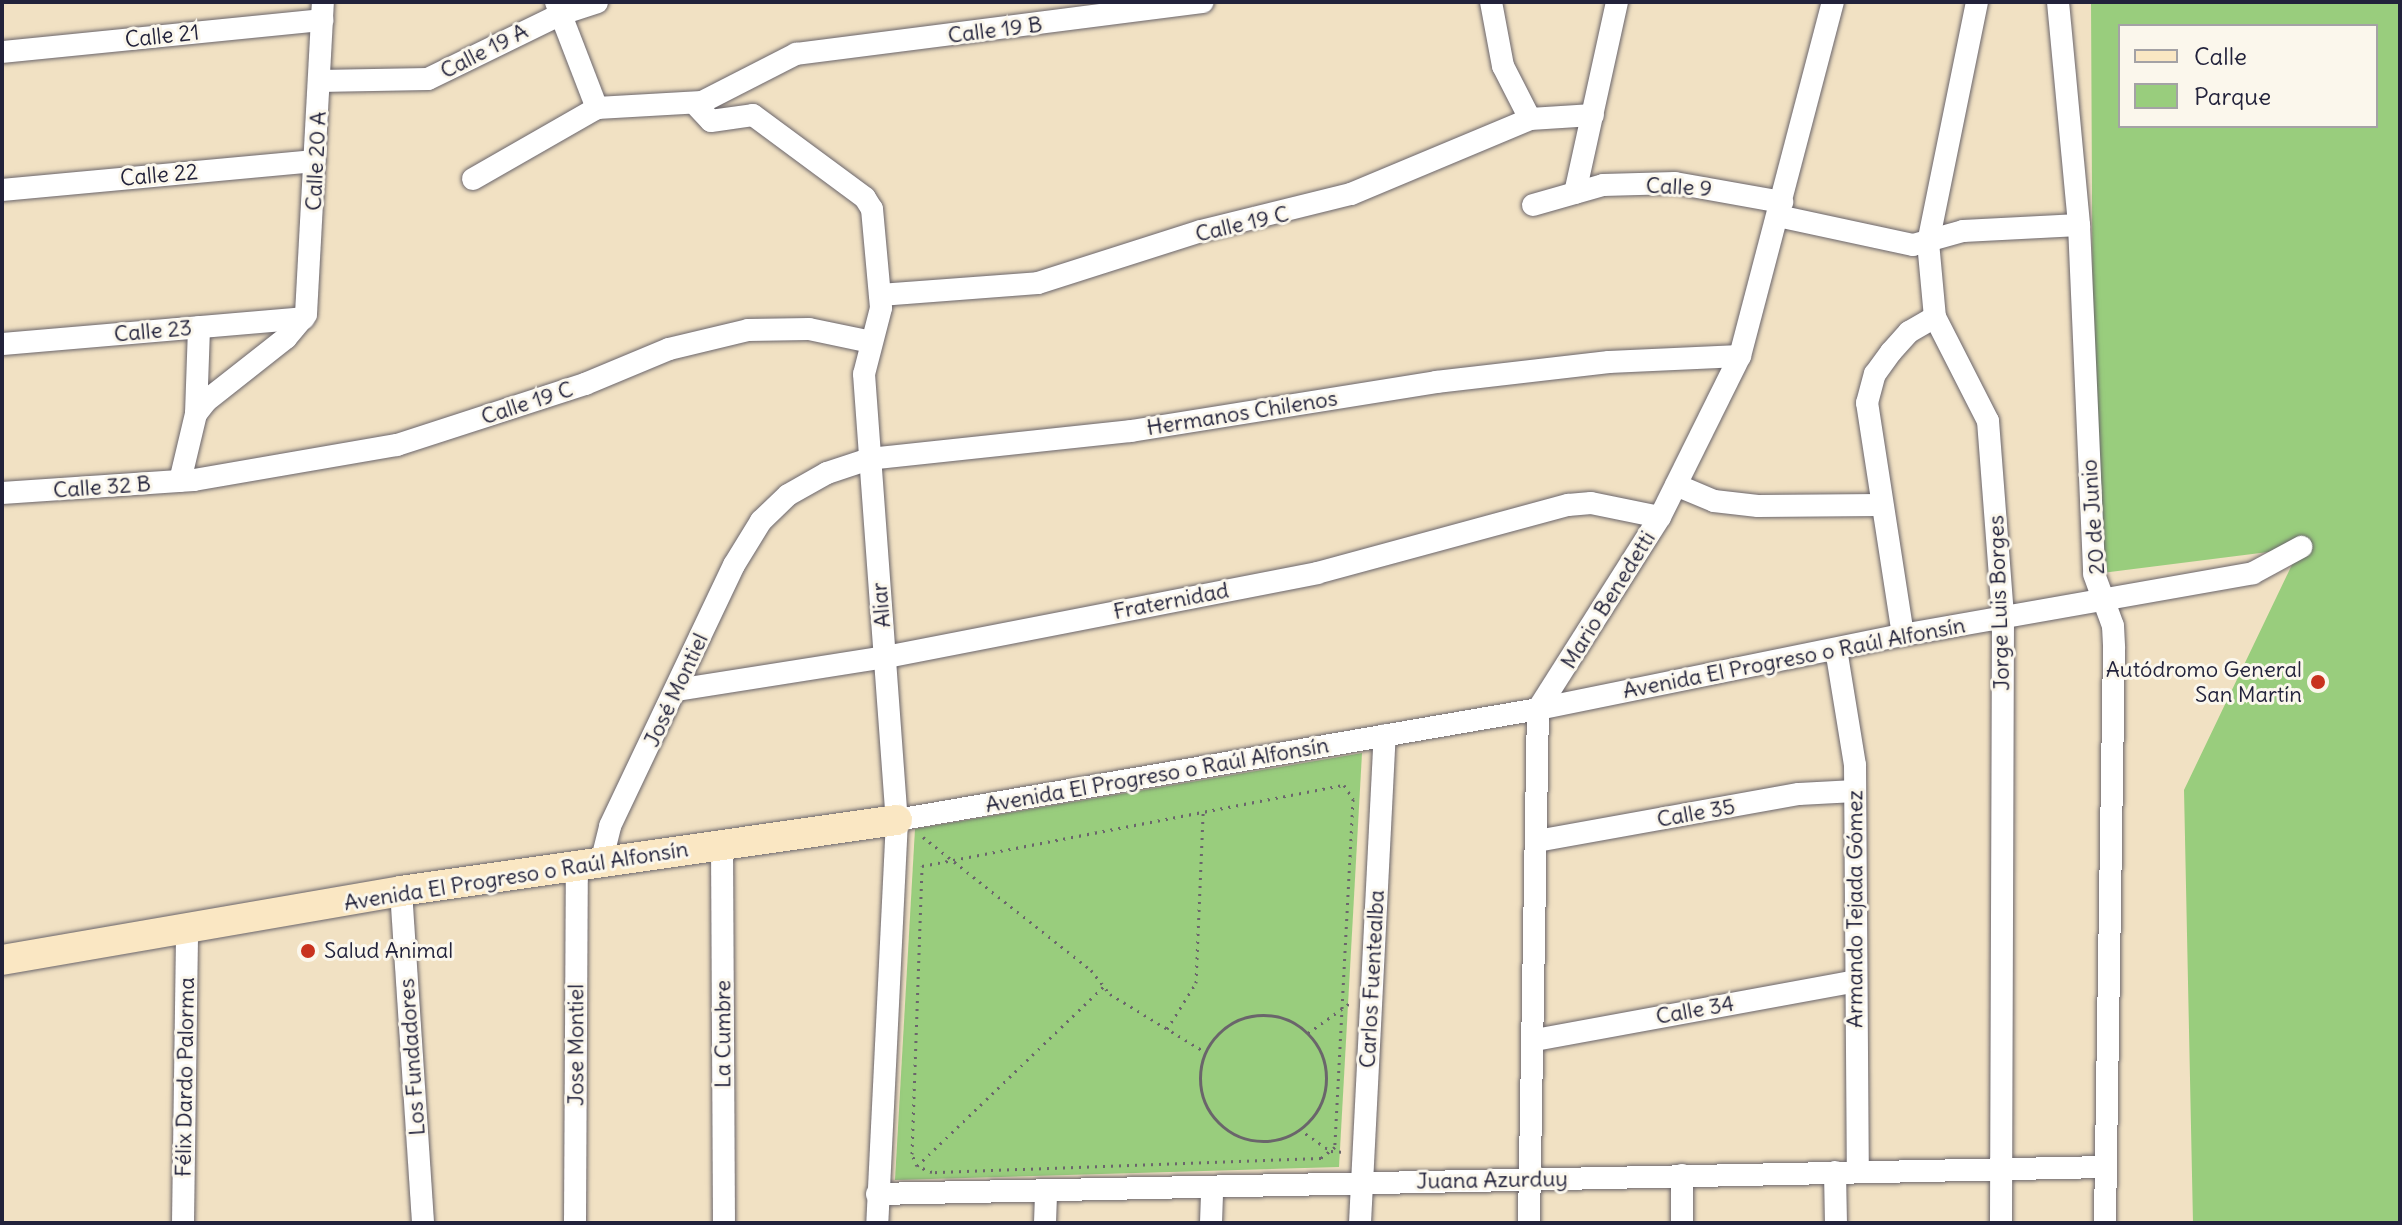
<!DOCTYPE html>
<meta charset="utf-8">
<style>
body{margin:0}
#map{position:relative;width:2402px;height:1225px;overflow:hidden;background:#f1e1c3;font-family:Delius,sans-serif}
div>[style]{position:absolute}
.green>*{inset:0;background:#99cd7d}
.path>*{height:3px;margin-top:-1.5px;transform-origin:0;background:repeating-linear-gradient(90deg,#6a656b 0 2px,transparent 0 8px)}
.path>.ring{margin:-1.5px;padding:0;box-sizing:content-box;background:none;border:3px solid #6a656b;border-radius:50%}
.roads{filter:drop-shadow(0 0 2px #6a656b) drop-shadow(0 0 2px #6a656b)}
.street>*{height:22px;margin:-11px;padding:0 11px;transform-origin:11px;border-radius:11px;background:#fff}
.secondary>*{height:30px;margin:-15px;padding:0 15px;transform-origin:15px;border-radius:15px;background:#fae7c3}
.dots>*{width:22px;height:22px;translate:-50% -50%;box-sizing:border-box;border:4px solid #fbf7ec;border-radius:50%}
span{translate:-50% -50%;white-space:nowrap;text-align:center;line-height:1.15;-webkit-text-stroke:6px #fbf7ec;paint-order:stroke}
.street-label{font-size:22px;color:#22223b}
.poi-label{font-size:22px;color:#22223b}
.right{translate:-100% -50%;text-align:right}
.left{translate:0 -50%;text-align:left}
.frame{position:absolute;inset:0;border:4px solid #22223b;pointer-events:none}
.legend{position:absolute;left:2118px;top:24px;width:260px;height:104px;box-sizing:border-box;background:#fbf7ec;border:2px solid #a4a2a5;margin:0;padding:10px 14px;list-style:none;font-size:24px;color:#22223b}
.legend li{display:flex;align-items:center;gap:16px;height:40px}
.legend b{width:40px;border:2px solid #a4a2a5}
</style>
<div id="map">
<div class="green">
<div style="clip-path:polygon(evenodd,2091px 2px,2400px 2px,2400px 1223px,2193px 1223px,2184px 790px,2300px 548px,2094px 574px,2091px 2px,2120px 26px,2376px 26px,2376px 126px,2120px 126px,2120px 26px)"></div>
<div style="clip-path:polygon(1362px 753px,1339px 1167px,895px 1180px,915px 829px)"></div>
</div>
<div class="path">
<div style="left:1344px;top:785px;width:17px;rotate:57deg"></div>
<div style="left:1353px;top:799px;width:348px;rotate:93deg"></div>
<div style="left:1335px;top:1147px;width:18px;rotate:142deg"></div>
<div style="left:1321px;top:1158px;width:389px;rotate:177.9deg"></div>
<div style="left:932px;top:1172px;width:16px;rotate:-158deg"></div>
<div style="left:917px;top:1166px;width:13px;rotate:-113deg"></div>
<div style="left:912px;top:1154px;width:288px;rotate:-88deg"></div>
<div style="left:922px;top:866px;width:430px;rotate:-10.9deg"></div>
<div style="left:923px;top:837px;width:214px;rotate:38.4deg"></div>
<div style="left:1091px;top:970px;width:31px;rotate:52deg"></div>
<div style="left:1110px;top:994px;width:111px;rotate:31.4deg"></div>
<div class="ring" style="left:1200px;top:1015px;width:123px;height:123px"></div>
<div style="left:1167px;top:1029px;width:54px;rotate:-57.8deg"></div>
<div style="left:1196px;top:983px;width:170px;rotate:-87.6deg"></div>
<div style="left:1308px;top:1033px;width:52px;rotate:-35.5deg"></div>
<div style="left:1299px;top:1129px;width:39px;rotate:35deg"></div>
<div style="left:1331px;top:1151px;width:14px;rotate:4deg"></div>
<div style="left:917px;top:1166px;width:260px;rotate:-43.9deg"></div>
</div>
<div class="roads">
<div class="street">
<div style="left:556px;top:2px;width:114px;rotate:68.9deg"></div>
<div style="left:1491px;top:2px;width:65px;rotate:79.4deg"></div>
<div style="left:1503px;top:66px;width:59px;rotate:63deg"></div>
<div style="left:1977px;top:2px;width:245px;rotate:101.5deg"></div>
<div style="left:1928px;top:242px;width:75px;rotate:84.7deg"></div>
<div style="left:1935px;top:317px;width:117px;rotate:63deg"></div>
<div style="left:1988px;top:421px;width:196px;rotate:85.6deg"></div>
<div style="left:2003px;top:616px;width:607px;rotate:90.19deg"></div>
<div style="left:2058px;top:2px;width:224px;rotate:84.6deg"></div>
<div style="left:2079px;top:225px;width:349px;rotate:87.5deg"></div>
<div style="left:2094px;top:574px;width:55px;rotate:69.9deg"></div>
<div style="left:2113px;top:626px;width:22px;rotate:87deg"></div>
<div style="left:2114px;top:648px;width:575px;rotate:90.9deg"></div>
<div style="left:2px;top:52px;width:322px;rotate:-5.7deg"></div>
<div style="left:319px;top:81px;width:109px;rotate:-1.1deg"></div>
<div style="left:428px;top:79px;width:148px;rotate:-26deg"></div>
<div style="left:561px;top:14px;width:38px;rotate:-18deg"></div>
<div style="left:695px;top:104px;width:23px;rotate:47deg"></div>
<div style="left:711px;top:121px;width:42px;rotate:-8.1deg"></div>
<div style="left:753px;top:115px;width:139px;rotate:36.5deg"></div>
<div style="left:865px;top:198px;width:13px;rotate:58deg"></div>
<div style="left:872px;top:209px;width:99px;rotate:84.8deg"></div>
<div style="left:881px;top:308px;width:68px;rotate:104.4deg"></div>
<div style="left:864px;top:374px;width:447px;rotate:85.8deg"></div>
<div style="left:897px;top:820px;width:403px;rotate:92.8deg"></div>
<div style="left:473px;top:179px;width:143px;rotate:-29.8deg"></div>
<div style="left:597px;top:108px;width:105px;rotate:-3.3deg"></div>
<div style="left:702px;top:102px;width:106px;rotate:-27.1deg"></div>
<div style="left:796px;top:54px;width:410px;rotate:-7.3deg"></div>
<div style="left:2px;top:190px;width:314px;rotate:-5.3deg"></div>
<div style="left:1575px;top:193px;width:196px;rotate:-77.6deg"></div>
<div style="left:1533px;top:205px;width:73px;rotate:-15.9deg"></div>
<div style="left:1603px;top:185px;width:72px;rotate:-1.6deg"></div>
<div style="left:1675px;top:183px;width:109px;rotate:10.1deg"></div>
<div style="left:1778px;top:216px;width:138px;rotate:12.1deg"></div>
<div style="left:1913px;top:245px;width:52px;rotate:-15.6deg"></div>
<div style="left:1963px;top:231px;width:116px;rotate:-3deg"></div>
<div style="left:880px;top:295px;width:158px;rotate:-4.3deg"></div>
<div style="left:1038px;top:283px;width:171px;rotate:-17.7deg"></div>
<div style="left:1201px;top:231px;width:154px;rotate:-13.9deg"></div>
<div style="left:1351px;top:194px;width:194px;rotate:-22.7deg"></div>
<div style="left:1530px;top:119px;width:63px;rotate:-3.6deg"></div>
<div style="left:2px;top:344px;width:303px;rotate:-4.9deg"></div>
<div style="left:196px;top:414px;width:87px;rotate:-88deg"></div>
<div style="left:180px;top:481px;width:69px;rotate:-76.6deg"></div>
<div style="left:196px;top:414px;width:16px;rotate:-52deg"></div>
<div style="left:206px;top:401px;width:102px;rotate:-38.2deg"></div>
<div style="left:286px;top:338px;width:31px;rotate:-50deg"></div>
<div style="left:306px;top:314px;width:312px;rotate:-86.9deg"></div>
<div style="left:1676px;top:485px;width:41px;rotate:22.8deg"></div>
<div style="left:1714px;top:501px;width:44px;rotate:6.5deg"></div>
<div style="left:1758px;top:506px;width:122px;rotate:-0.5deg"></div>
<div style="left:2px;top:493px;width:192px;rotate:-3.9deg"></div>
<div style="left:194px;top:480px;width:206px;rotate:-9.8deg"></div>
<div style="left:397px;top:445px;width:198px;rotate:-18deg"></div>
<div style="left:585px;top:384px;width:91px;rotate:-22.6deg"></div>
<div style="left:669px;top:349px;width:81px;rotate:-13.5deg"></div>
<div style="left:748px;top:330px;width:61px;rotate:-0.9deg"></div>
<div style="left:809px;top:329px;width:63px;rotate:11.8deg"></div>
<div style="left:1903px;top:635px;width:235px;rotate:-98.8deg"></div>
<div style="left:1867px;top:403px;width:30px;rotate:-75deg"></div>
<div style="left:1875px;top:374px;width:27px;rotate:-54deg"></div>
<div style="left:1891px;top:352px;width:27px;rotate:-48deg"></div>
<div style="left:1909px;top:332px;width:30px;rotate:-30deg"></div>
<div style="left:1836px;top:649px;width:118px;rotate:80.7deg"></div>
<div style="left:1855px;top:765px;width:406px;rotate:89.6deg"></div>
<div style="left:677px;top:690px;width:212px;rotate:-9deg"></div>
<div style="left:886px;top:657px;width:439px;rotate:-11deg"></div>
<div style="left:1317px;top:573px;width:260px;rotate:-15.2deg"></div>
<div style="left:1568px;top:505px;width:23px;rotate:-5deg"></div>
<div style="left:1591px;top:503px;width:70px;rotate:11.5deg"></div>
<div style="left:897px;top:820px;width:651px;rotate:-9.82deg"></div>
<div style="left:1538px;top:709px;width:372px;rotate:-11.5deg"></div>
<div style="left:1903px;top:635px;width:355px;rotate:-10deg"></div>
<div style="left:2253px;top:573px;width:55px;rotate:-28.4deg"></div>
<div style="left:1537px;top:841px;width:266px;rotate:-10.2deg"></div>
<div style="left:1799px;top:794px;width:56px;rotate:-3.1deg"></div>
<div style="left:722px;top:845px;width:378px;rotate:89.7deg"></div>
<div style="left:601px;top:863px;width:38px;rotate:-76deg"></div>
<div style="left:610px;top:826px;width:289px;rotate:-64.6deg"></div>
<div style="left:734px;top:565px;width:52px;rotate:-58.5deg"></div>
<div style="left:761px;top:521px;width:37px;rotate:-44deg"></div>
<div style="left:788px;top:495px;width:45px;rotate:-29.4deg"></div>
<div style="left:827px;top:473px;width:44px;rotate:-18.4deg"></div>
<div style="left:869px;top:459px;width:263px;rotate:-6.1deg"></div>
<div style="left:1131px;top:431px;width:309px;rotate:-9.1deg"></div>
<div style="left:1436px;top:382px;width:174px;rotate:-6.6deg"></div>
<div style="left:1609px;top:362px;width:131px;rotate:-2.6deg"></div>
<div style="left:401px;top:891px;width:333px;rotate:86.2deg"></div>
<div style="left:1535px;top:1040px;width:325px;rotate:-10.4deg"></div>
<div style="left:1835px;top:1172px;width:51px;rotate:88.9deg"></div>
<div style="left:877px;top:1194px;width:1229px;rotate:-1.26deg"></div>
<div style="left:183px;top:1223px;width:292px;rotate:-89.2deg"></div>
<div style="left:575px;top:1223px;width:355px;rotate:-89.7deg"></div>
<div style="left:1045px;top:1223px;width:32px;rotate:-88deg"></div>
<div style="left:1211px;top:1223px;width:36px;rotate:-88deg"></div>
<div style="left:1360px;top:1223px;width:488px;rotate:-87.1deg"></div>
<div style="left:1529px;top:1223px;width:514px;rotate:-89deg"></div>
<div style="left:1538px;top:709px;width:227px;rotate:-57.6deg"></div>
<div style="left:1660px;top:517px;width:180px;rotate:-63.6deg"></div>
<div style="left:1740px;top:356px;width:366px;rotate:-75.3deg"></div>
<div style="left:1682px;top:1223px;width:48px;rotate:-90deg"></div>
</div>
<div class="secondary">
<div style="left:2px;top:960px;width:405px;rotate:-9.8deg"></div>
<div style="left:401px;top:891px;width:501px;rotate:-8.15deg"></div>
</div>
</div>
<div class="dots">
<div style="left:2318px;top:682px;background:#c8321e"></div>
<div style="left:308px;top:951px;background:#c8321e"></div>
</div>
<div class="street-label">
<span style="left:995px;top:30px;rotate:-7deg">Calle 19 B</span>
<span style="left:162px;top:36px;rotate:-6deg">Calle 21</span>
<span style="left:484px;top:51px;rotate:-27deg">Calle 19 A</span>
<span style="left:316px;top:161px;rotate:-87deg">Calle 20 A</span>
<span style="left:159px;top:175px;rotate:-5deg">Calle 22</span>
<span style="left:1679px;top:187px;rotate:3deg">Calle 9</span>
<span style="left:1242px;top:224px;rotate:-13deg">Calle 19 C</span>
<span style="left:153px;top:331px;rotate:-5deg">Calle 23</span>
<span style="left:527px;top:403px;rotate:-18deg">Calle 19 C</span>
<span style="left:1242px;top:413px;rotate:-9deg">Hermanos Chilenos</span>
<span style="left:102px;top:487px;rotate:-4deg">Calle 32 B</span>
<span style="left:2093px;top:517px;rotate:-94deg">20 de Junio</span>
<span style="left:1608px;top:600px;rotate:-58deg">Mario Benedetti</span>
<span style="left:1171px;top:601px;rotate:-11deg">Fraternidad</span>
<span style="left:1999px;top:603px;rotate:-92deg">Jorge Luis Borges</span>
<span style="left:881px;top:605px;rotate:-95deg">Aliar</span>
<span style="left:1794px;top:658px;rotate:-11deg">Avenida El Progreso o Raúl Alfonsín</span>
<span style="left:676px;top:690px;rotate:-65deg">José Montiel</span>
<span style="left:1157px;top:775px;rotate:-10deg">Avenida El Progreso o Raúl Alfonsín</span>
<span style="left:1696px;top:813px;rotate:-10deg">Calle 35</span>
<span style="left:516px;top:876px;rotate:-9deg">Avenida El Progreso o Raúl Alfonsín</span>
<span style="left:1855px;top:909px;rotate:-90deg">Armando Tejada Gómez</span>
<span style="left:1372px;top:979px;rotate:-87deg">Carlos Fuentealba</span>
<span style="left:1695px;top:1010px;rotate:-10deg">Calle 34</span>
<span style="left:723px;top:1034px;rotate:-90deg">La Cumbre</span>
<span style="left:576px;top:1045px;rotate:-90deg">Jose Montiel</span>
<span style="left:412px;top:1057px;rotate:-94deg">Los Fundadores</span>
<span style="left:185px;top:1077px;rotate:-89deg">Félix Dardo Palorma</span>
<span style="left:1492px;top:1180px;rotate:-1deg">Juana Azurduy</span>
</div>
<div class="poi-label">
<span class="right" style="left:2302px;top:682px">Autódromo General<br>San Martín</span>
<span class="left" style="left:324px;top:951px">Salud Animal</span>
</div>
<div class="frame"></div>
<ul class="legend">
<li><b style="height:10px;background:#fae7c3"></b>Calle</li>
<li><b style="height:22px;background:#99cd7d"></b>Parque</li>
</ul>
</div>
